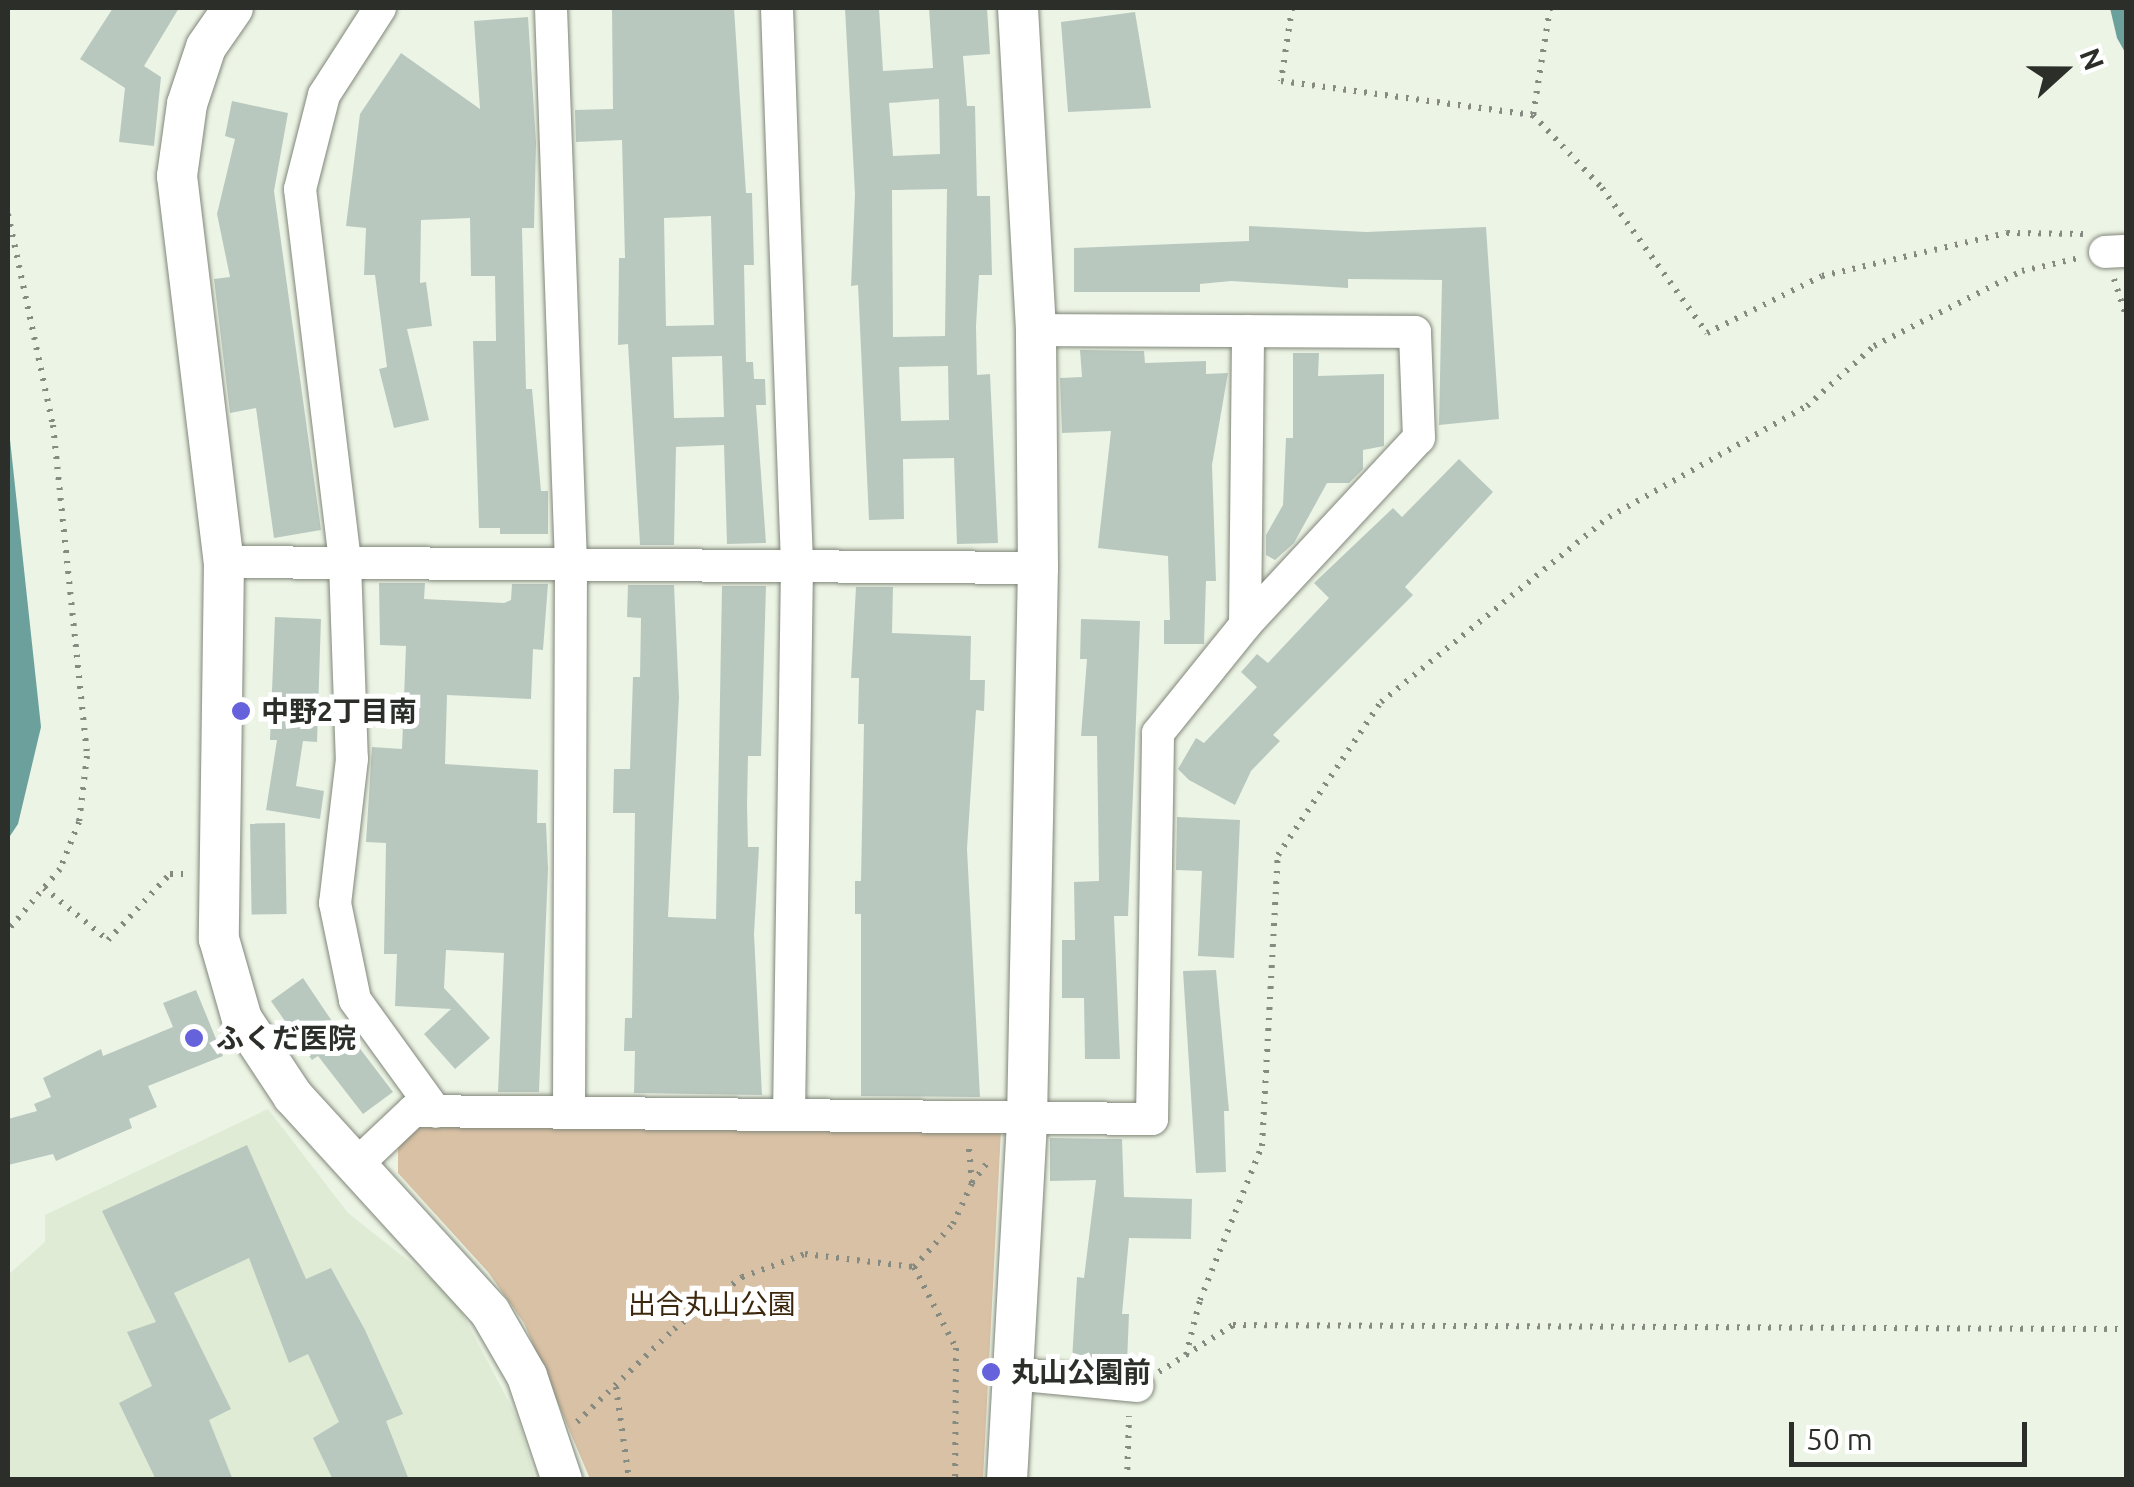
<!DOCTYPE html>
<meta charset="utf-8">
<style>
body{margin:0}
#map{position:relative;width:2134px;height:1487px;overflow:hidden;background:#ecf4e5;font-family:Ubuntu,"Noto Sans JP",sans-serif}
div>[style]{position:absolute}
.built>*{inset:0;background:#dfebd5}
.green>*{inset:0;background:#d9c1a5}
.water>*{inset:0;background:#6ba09c}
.building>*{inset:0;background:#b9c8bf;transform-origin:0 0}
.path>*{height:6px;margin-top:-3px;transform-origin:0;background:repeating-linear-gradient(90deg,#868b81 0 2.5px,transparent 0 10.5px)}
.roads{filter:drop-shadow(0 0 2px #80877a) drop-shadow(0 0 2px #80877a)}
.minor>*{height:32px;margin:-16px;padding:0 16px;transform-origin:16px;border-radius:16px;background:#fff}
.tertiary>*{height:40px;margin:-20px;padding:0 20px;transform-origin:20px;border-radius:20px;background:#fff}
.dots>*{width:28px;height:28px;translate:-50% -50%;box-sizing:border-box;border:5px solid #fff;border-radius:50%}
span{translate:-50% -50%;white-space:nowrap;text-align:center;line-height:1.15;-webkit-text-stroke:10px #fff;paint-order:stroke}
.poi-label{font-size:28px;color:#2c2f29;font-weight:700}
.left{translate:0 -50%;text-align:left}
.park-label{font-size:28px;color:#3d280d}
.frame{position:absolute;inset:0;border:10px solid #2c2f29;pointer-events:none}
.north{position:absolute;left:2014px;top:20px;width:100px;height:100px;-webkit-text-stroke:8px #fff;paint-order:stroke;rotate:69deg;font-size:28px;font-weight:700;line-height:40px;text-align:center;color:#2c2f29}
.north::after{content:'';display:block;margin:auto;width:35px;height:45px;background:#2c2f29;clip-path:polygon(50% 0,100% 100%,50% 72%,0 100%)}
.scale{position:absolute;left:1789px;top:1422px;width:238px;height:45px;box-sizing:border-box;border:5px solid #2c2f29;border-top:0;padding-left:12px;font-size:30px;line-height:35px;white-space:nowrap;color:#2c2f29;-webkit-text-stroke:8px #fff;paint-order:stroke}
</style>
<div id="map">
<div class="built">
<div style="clip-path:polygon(268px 1109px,348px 1213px,453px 1296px,519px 1421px,535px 1479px,8px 1479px,8px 1275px,45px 1242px,45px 1215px)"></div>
</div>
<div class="green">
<div style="clip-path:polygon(417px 1126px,1001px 1130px,983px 1479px,590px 1479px,524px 1323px,488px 1272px,398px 1173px,398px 1148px)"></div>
</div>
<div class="water">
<div style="clip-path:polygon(2110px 8px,2126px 8px,2126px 54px,2117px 38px)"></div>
<div style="clip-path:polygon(8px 421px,41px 727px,18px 824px,8px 839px)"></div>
</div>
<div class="building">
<div style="clip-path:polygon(113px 8px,179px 8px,144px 66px,161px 77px,154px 146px,119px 142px,125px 88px,80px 59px)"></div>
<div style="clip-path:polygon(evenodd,612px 8px,734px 8px,746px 193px,752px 193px,754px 265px,744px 265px,746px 362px,753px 362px,754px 379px,765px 379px,766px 405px,756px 405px,766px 543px,727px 544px,724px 445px,676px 447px,674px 545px,640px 545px,628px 344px,618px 345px,619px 258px,625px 258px,622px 140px,576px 142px,575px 110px,613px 109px,612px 8px,711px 216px,714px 325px,666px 326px,664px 218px,711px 216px,612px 8px,722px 356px,724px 417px,674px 418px,672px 357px,722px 356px)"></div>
<div style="clip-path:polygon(evenodd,845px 8px,879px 8px,883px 71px,933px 68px,929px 8px,987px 8px,990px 54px,963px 56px,967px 106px,975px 106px,977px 196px,990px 196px,992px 275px,979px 275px,976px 326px,977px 375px,990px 374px,998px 543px,957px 544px,954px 458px,903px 459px,904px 519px,869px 520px,858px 285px,851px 286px,855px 194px,845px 8px,939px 99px,940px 154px,893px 156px,889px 103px,939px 99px,845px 8px,947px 189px,945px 336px,893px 337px,892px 190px,947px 189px,845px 8px,948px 366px,949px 420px,901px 421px,899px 367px,948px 366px)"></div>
<div style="clip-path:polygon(1135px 12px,1151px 108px,1068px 112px,1061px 22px)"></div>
<div style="clip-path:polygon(528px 17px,536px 143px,534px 228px,522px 228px,526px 389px,532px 389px,541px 491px,548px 491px,548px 534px,500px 534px,500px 528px,479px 528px,473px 341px,496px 341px,495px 276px,471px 276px,470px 218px,421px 220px,420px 283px,426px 282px,432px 326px,407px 329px,429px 420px,394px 428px,379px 369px,387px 367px,375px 275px,364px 275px,366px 228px,346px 226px,360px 114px,401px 53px,480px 109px,474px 21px)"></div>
<div style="clip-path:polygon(232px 101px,288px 113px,274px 191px,321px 530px,274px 538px,256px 408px,230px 413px,214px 279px,230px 277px,217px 214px,235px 139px,225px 136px)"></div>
<div style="clip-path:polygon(1249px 226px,1366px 232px,1486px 227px,1499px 419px,1439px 425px,1442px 280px,1348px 279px,1348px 288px,1231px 281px,1200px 284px,1200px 292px,1074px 292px,1074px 248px,1249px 241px)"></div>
<div style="clip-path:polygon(1080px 350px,1144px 351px,1145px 363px,1206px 361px,1206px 374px,1228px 373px,1212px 465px,1216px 581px,1206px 581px,1204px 644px,1164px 644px,1164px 620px,1170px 620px,1168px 556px,1098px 548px,1111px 431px,1062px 433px,1060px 378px,1082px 377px)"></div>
<div style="clip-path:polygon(1293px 353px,1319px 353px,1318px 376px,1384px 374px,1384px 446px,1363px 450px,1363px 469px,1349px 483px,1327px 483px,1294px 543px,1275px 560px,1266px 555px,1266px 535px,1283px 505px,1286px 438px,1293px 438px)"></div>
<div style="clip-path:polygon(1459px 459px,1493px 492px,1405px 587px,1413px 595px,1273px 735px,1280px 741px,1251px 771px,1235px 805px,1189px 780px,1178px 769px,1196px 738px,1204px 743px,1257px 687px,1241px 672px,1257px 654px,1268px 663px,1329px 598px,1314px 583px,1393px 508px,1402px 517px)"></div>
<div style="clip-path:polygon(379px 583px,425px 583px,424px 599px,504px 603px,511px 600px,512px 584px,548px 584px,543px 650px,533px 649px,531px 699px,447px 695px,445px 764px,538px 770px,537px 823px,546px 823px,548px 869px,539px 1092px,498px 1092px,504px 953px,446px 950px,444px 988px,490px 1038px,455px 1069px,424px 1034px,451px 1009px,395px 1006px,397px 954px,384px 954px,386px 843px,366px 842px,372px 747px,402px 749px,406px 646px,380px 645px)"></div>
<div style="clip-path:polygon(628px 585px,674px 585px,679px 697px,668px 917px,716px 919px,722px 586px,766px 586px,761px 756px,748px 756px,747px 806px,748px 847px,759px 847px,754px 934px,762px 1095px,634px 1093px,635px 1051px,624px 1051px,625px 1018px,632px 1018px,635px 813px,613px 813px,614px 769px,630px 769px,633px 677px,640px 677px,641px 618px,627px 617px)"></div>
<div style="clip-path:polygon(856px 587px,893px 587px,892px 633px,971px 636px,970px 680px,985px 680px,984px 711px,976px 710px,967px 849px,980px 1097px,861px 1096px,861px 914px,855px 914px,855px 881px,861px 881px,864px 724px,858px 724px,859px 678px,851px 678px)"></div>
<div style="clip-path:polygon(275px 617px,321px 619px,317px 742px,303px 741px,296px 786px,324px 791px,320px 819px,266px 810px,277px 740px,270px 740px)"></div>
<div style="clip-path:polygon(1081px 619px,1140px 621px,1128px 916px,1114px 916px,1120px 1059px,1085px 1059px,1084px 998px,1062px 998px,1062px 940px,1075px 940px,1074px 882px,1099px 881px,1097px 736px,1081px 736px,1087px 659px,1080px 659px)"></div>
<div style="clip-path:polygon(1177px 817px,1240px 820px,1234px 958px,1198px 956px,1202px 871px,1176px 870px)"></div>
<div style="left:285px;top:823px;width:91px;height:35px;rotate:89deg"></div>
<div style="clip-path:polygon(1216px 970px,1229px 1111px,1224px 1111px,1226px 1172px,1196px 1173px,1183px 971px)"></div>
<div style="clip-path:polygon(303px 978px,352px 1051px,358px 1046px,393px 1092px,363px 1114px,318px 1056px,312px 1060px,271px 1001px)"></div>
<div style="clip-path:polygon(196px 990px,223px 1056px,148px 1086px,157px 1107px,129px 1119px,132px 1128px,56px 1161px,53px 1154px,8px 1165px,8px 1119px,37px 1111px,34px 1104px,51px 1097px,43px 1078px,101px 1049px,103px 1056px,173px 1027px,163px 1003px)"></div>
<div style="clip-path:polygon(1050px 1138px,1122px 1139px,1124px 1197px,1192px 1199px,1191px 1239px,1129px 1238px,1122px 1314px,1129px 1314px,1127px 1363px,1072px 1360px,1077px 1277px,1084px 1278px,1096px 1180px,1050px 1181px)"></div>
<div style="clip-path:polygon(247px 1145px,306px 1279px,331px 1268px,365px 1330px,403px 1414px,386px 1421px,409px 1480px,333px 1480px,313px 1438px,339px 1422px,308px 1354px,289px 1363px,249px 1258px,174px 1293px,231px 1409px,209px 1420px,233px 1480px,156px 1480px,119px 1403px,152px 1386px,127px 1332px,156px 1322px,102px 1211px)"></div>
</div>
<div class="path">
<div style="left:1292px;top:8px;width:74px;rotate:98.6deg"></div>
<div style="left:1281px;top:81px;width:254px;rotate:7.7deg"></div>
<div style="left:1550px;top:8px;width:108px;rotate:99deg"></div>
<div style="left:1533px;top:115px;width:100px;rotate:46.6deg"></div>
<div style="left:1602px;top:188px;width:179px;rotate:54.1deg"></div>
<div style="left:1707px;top:333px;width:128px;rotate:-26.4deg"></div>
<div style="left:1822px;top:276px;width:190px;rotate:-13.1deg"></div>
<div style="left:2007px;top:233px;width:77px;rotate:0.7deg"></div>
<div style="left:8px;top:214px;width:216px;rotate:78deg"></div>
<div style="left:53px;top:425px;width:333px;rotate:84.1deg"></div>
<div style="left:87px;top:756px;width:66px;rotate:96.9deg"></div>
<div style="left:79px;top:822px;width:51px;rotate:112deg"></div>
<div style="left:60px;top:869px;width:80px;rotate:130.4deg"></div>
<div style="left:2114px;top:279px;width:39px;rotate:72deg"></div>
<div style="left:44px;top:888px;width:82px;rotate:39.1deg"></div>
<div style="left:108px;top:940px;width:91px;rotate:-46.8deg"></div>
<div style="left:170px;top:874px;width:19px"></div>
<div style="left:972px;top:1183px;width:31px;rotate:-53deg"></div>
<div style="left:914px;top:1267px;width:91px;rotate:62.6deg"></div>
<div style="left:956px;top:1348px;width:132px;rotate:90.4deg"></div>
<div style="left:1186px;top:1355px;width:57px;rotate:-75.7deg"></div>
<div style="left:1200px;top:1300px;width:166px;rotate:-68.1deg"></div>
<div style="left:1262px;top:1146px;width:291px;rotate:-86.9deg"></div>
<div style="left:1278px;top:855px;width:184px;rotate:-56.1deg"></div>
<div style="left:1381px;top:702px;width:294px;rotate:-39.1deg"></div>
<div style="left:1609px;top:517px;width:227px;rotate:-29.3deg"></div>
<div style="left:1807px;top:406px;width:90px;rotate:-41.8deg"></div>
<div style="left:1874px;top:346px;width:166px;rotate:-26.9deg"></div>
<div style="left:2022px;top:271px;width:58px;rotate:-12.8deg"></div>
<div style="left:1159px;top:1372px;width:88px;rotate:-32.4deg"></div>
<div style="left:1233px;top:1325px;width:893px;rotate:0.26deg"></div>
<div style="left:616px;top:1387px;width:94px;rotate:82deg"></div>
<div style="left:577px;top:1422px;width:134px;rotate:-43.8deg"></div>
<div style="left:674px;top:1329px;width:86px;rotate:-37.4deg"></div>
<div style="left:742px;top:1277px;width:67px;rotate:-20.1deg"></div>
<div style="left:805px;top:1254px;width:110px;rotate:6.8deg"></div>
<div style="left:914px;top:1267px;width:58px;rotate:-47.8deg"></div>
<div style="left:953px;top:1224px;width:45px;rotate:-65.1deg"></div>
<div style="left:972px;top:1183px;width:38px;rotate:-95deg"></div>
<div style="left:1127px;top:1480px;width:64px;rotate:-88.2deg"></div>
</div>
<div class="roads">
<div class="minor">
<div style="left:380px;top:8px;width:103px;rotate:122.8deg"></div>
<div style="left:324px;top:95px;width:97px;rotate:104.3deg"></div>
<div style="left:300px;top:189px;width:377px;rotate:83.1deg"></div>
<div style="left:345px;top:563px;width:196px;rotate:88deg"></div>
<div style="left:352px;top:759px;width:145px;rotate:96.7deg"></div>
<div style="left:335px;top:903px;width:99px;rotate:78.3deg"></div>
<div style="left:355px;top:1000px;width:138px;rotate:54.1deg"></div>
<div style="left:551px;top:8px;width:556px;rotate:87.94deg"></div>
<div style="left:571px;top:564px;width:548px;rotate:90.21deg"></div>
<div style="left:777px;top:8px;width:557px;rotate:87.94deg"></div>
<div style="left:797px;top:565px;width:550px;rotate:90.83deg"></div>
<div style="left:2105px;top:252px;width:21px;rotate:-3deg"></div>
<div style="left:224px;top:562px;width:814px;rotate:0.42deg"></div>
<div style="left:1245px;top:625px;width:294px;rotate:-89.4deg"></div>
<div style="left:357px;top:1164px;width:77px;rotate:-43.4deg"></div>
<div style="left:413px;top:1111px;width:739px;rotate:0.62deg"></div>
<div style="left:1152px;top:1119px;width:386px;rotate:-89.1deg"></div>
<div style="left:1158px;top:733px;width:139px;rotate:-51.1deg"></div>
<div style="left:1245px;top:625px;width:255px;rotate:-47.1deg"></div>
<div style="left:1419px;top:438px;width:106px;rotate:-92.2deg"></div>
<div style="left:1415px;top:332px;width:379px;rotate:-179.7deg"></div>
<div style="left:1013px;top:1374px;width:125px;rotate:5.5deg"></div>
</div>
<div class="tertiary">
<div style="left:233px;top:8px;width:47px;rotate:124.7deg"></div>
<div style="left:206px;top:47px;width:60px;rotate:108.4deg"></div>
<div style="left:187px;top:104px;width:73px;rotate:97.9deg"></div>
<div style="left:177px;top:176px;width:389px;rotate:83.1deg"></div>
<div style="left:224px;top:562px;width:377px;rotate:90.8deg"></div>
<div style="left:219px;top:939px;width:83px;rotate:74deg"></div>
<div style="left:242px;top:1019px;width:92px;rotate:56.5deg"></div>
<div style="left:293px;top:1096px;width:292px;rotate:47.6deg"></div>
<div style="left:490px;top:1312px;width:74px;rotate:60deg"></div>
<div style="left:527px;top:1376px;width:110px;rotate:71.4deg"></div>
<div style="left:1007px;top:1480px;width:361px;rotate:-86.8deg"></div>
<div style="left:1027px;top:1120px;width:552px;rotate:-88.86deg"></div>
<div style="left:1038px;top:568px;width:238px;rotate:-90.5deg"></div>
<div style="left:1036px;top:330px;width:323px;rotate:-93.2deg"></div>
</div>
</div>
<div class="dots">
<div style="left:241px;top:711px;background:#6562db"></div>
<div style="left:194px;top:1038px;background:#6562db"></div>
<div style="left:991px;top:1372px;background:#6562db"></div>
</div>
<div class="poi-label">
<span class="left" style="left:261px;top:711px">中野2丁目南</span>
<span class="left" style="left:216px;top:1038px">ふくだ医院</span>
<span class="left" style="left:1011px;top:1372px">丸山公園前</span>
</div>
<div class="park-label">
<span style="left:712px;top:1304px">出合丸山公園</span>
</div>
<div class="frame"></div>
<div class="north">N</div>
<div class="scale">50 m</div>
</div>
